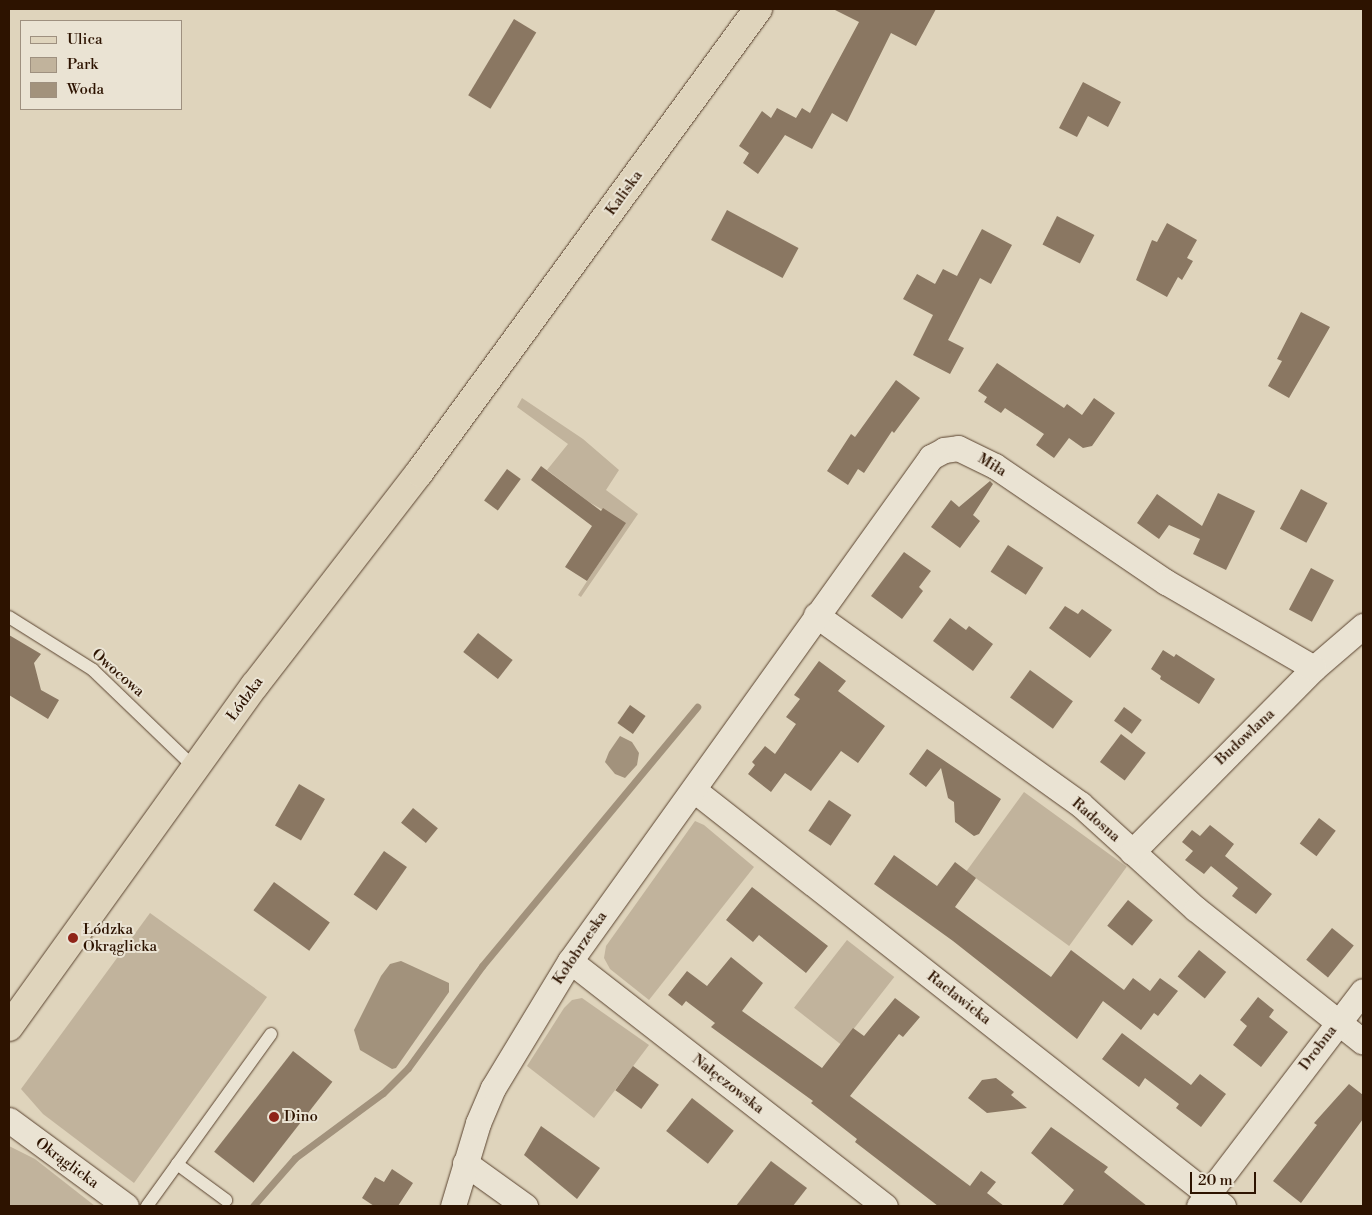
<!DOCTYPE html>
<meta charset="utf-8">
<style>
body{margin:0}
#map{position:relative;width:1372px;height:1215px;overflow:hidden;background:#dfd4bc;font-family:"Libre Bodoni",serif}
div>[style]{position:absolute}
.green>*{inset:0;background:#c1b39c;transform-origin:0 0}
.water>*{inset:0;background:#a2927c}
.stream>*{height:7px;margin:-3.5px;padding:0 3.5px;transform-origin:3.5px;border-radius:3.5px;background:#a2927c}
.building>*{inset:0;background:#8a7762;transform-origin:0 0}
.roads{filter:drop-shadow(0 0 1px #5a432f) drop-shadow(0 0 1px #5a432f)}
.lane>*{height:12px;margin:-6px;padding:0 6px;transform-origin:6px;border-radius:6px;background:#eae3d3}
.street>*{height:25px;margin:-12.5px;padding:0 12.5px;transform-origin:12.5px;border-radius:12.5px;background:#eae3d3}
.primary>*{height:28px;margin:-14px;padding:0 14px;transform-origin:14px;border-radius:14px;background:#dfd4bc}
.dots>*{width:14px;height:14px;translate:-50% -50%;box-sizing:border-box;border:2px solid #eae3d3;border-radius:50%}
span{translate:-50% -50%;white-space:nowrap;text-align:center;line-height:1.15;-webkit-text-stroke:4px #eae3d3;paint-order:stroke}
.street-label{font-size:15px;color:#2d1300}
.poi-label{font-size:15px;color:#2d1300}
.left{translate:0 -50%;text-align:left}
.frame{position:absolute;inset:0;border:10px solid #2d1300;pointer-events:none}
.legend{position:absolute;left:20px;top:20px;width:162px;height:90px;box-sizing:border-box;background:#eae3d3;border:1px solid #9e907f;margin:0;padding:6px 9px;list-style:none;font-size:15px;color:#2d1300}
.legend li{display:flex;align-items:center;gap:10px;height:25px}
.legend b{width:25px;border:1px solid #9e907f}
.scale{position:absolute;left:1190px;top:1172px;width:66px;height:22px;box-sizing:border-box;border:2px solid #2d1300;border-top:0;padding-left:6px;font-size:15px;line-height:18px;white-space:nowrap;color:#2d1300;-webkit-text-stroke:4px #eae3d3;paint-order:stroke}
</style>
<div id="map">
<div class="green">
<div style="clip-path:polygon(522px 398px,583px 439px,619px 470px,606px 490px,638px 514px,581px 597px,578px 595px,625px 523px,589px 502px,547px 470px,568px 444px,517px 407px)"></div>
<div style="left:1024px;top:792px;width:127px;height:98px;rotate:36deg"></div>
<div style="clip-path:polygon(695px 821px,704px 825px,754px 867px,649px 1000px,610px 969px,604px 958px,606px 946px)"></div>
<div style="clip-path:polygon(150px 913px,267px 997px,134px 1183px,43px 1114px,21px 1089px)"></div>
<div style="left:847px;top:940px;width:60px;height:86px;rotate:38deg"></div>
<div style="clip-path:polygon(582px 998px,649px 1045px,594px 1118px,527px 1066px,564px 1008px,572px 1000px)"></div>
<div style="clip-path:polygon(9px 1146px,35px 1159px,95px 1206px,9px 1206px)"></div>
</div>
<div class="water">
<div style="clip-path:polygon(620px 736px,632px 742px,639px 753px,637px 765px,625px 778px,615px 774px,605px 762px,609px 752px)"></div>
<div style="clip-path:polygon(401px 961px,449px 983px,449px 992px,396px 1068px,392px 1069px,360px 1050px,354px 1030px,381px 976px,390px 964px)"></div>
</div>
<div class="stream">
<div style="left:253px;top:1206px;width:64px;rotate:-48.8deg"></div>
<div style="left:295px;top:1158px;width:109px;rotate:-36.5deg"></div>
<div style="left:383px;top:1093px;width:35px;rotate:-45deg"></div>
<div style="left:408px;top:1068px;width:126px;rotate:-54deg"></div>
<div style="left:482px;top:966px;width:337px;rotate:-50.3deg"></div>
</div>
<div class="building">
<div style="clip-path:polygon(833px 9px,936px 9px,916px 46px,891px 33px,847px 122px,832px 113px,812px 149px,785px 135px,758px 174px,743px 163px,749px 153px,739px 146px,762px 111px,771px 118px,777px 108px,796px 118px,802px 108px,810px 113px,859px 22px)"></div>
<div style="left:514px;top:19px;width:26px;height:89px;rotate:31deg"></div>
<div style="clip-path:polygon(1083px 82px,1121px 102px,1108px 127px,1088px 116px,1077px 137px,1059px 128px)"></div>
<div style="left:727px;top:210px;width:81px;height:34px;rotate:28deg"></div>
<div style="left:1057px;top:216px;width:42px;height:32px;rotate:27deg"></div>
<div style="clip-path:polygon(1167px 223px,1197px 240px,1187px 258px,1193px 261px,1182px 280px,1178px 277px,1167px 297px,1136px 280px,1152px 240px,1157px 242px)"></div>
<div style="clip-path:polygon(982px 229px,1012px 245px,991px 284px,980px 278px,948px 340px,964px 348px,950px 374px,913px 355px,933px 315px,903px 299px,917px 274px,935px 284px,943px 269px,957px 276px)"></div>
<div style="clip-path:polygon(1301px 312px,1330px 327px,1289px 398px,1268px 386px,1282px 361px,1277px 359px)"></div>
<div style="clip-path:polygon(997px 363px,1064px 408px,1067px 404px,1082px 415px,1094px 398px,1115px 413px,1092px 446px,1083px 448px,1069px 438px,1054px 458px,1036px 445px,1044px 434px,1005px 408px,1001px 413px,984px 402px,987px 397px,978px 391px)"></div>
<div style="clip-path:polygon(896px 380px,920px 398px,894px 433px,892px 431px,864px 473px,858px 469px,848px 485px,827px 471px,851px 434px,855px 437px)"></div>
<div style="clip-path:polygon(541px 466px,601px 511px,603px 508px,626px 523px,587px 581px,565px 567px,592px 526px,531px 480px)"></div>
<div style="left:507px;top:469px;width:17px;height:39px;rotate:36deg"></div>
<div style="clip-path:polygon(990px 481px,993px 484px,973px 515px,980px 521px,960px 548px,931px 527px,951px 500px,959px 507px)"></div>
<div style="left:1301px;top:489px;width:30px;height:45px;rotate:28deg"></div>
<div style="clip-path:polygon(1218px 493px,1255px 511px,1226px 570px,1193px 554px,1200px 539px,1169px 525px,1159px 539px,1137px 523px,1157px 494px,1202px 526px)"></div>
<div style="left:1008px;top:545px;width:42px;height:32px;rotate:33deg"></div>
<div style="clip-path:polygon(904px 552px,931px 571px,919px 587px,923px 591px,902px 619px,871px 596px)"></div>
<div style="left:1311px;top:568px;width:26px;height:47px;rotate:28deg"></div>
<div style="clip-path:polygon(1065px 606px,1078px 614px,1082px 609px,1112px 630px,1090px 658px,1049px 628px)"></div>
<div style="clip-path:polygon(950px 618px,966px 630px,969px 626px,993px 644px,973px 671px,933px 641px)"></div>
<div style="left:478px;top:633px;width:44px;height:24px;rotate:38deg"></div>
<div style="clip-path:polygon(9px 635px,41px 654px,34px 663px,41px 690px,59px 700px,48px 719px,9px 695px)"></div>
<div style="clip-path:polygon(1163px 650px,1174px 657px,1176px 654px,1215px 679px,1199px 704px,1160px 679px,1161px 676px,1151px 669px)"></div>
<div style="clip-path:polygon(819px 661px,846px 681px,838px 691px,885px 726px,858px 763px,841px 751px,811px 791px,785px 773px,771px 792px,748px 774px,755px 765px,752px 762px,765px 746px,775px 754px,796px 724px,786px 717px,800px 699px,794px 695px)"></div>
<div style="left:1030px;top:670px;width:53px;height:34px;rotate:36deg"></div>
<div style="left:630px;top:705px;width:19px;height:22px;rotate:35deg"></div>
<div style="left:1124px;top:707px;width:22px;height:17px;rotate:36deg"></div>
<div style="left:1121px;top:734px;width:31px;height:35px;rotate:37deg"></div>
<div style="clip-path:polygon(927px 749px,1001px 799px,979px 834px,974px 836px,955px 822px,954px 802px,948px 798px,941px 768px,926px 787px,909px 774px)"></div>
<div style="left:299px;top:784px;width:30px;height:48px;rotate:30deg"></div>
<div style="left:829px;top:800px;width:27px;height:37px;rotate:34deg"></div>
<div style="left:413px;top:808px;width:32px;height:19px;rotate:39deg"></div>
<div style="left:1319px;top:818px;width:21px;height:32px;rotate:37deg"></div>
<div style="clip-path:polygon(1210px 825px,1234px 844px,1225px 856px,1272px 894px,1256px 914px,1232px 896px,1238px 888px,1211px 866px,1204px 874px,1185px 860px,1193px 851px,1182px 842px,1192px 830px,1200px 836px)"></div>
<div style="left:384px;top:851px;width:28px;height:53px;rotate:35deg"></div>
<div style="clip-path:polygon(894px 855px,937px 886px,955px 862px,976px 878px,955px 907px,1051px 977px,1071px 950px,1124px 990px,1133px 978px,1150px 991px,1160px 978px,1178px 991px,1158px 1016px,1154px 1013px,1141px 1030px,1103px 1001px,1077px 1039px,953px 941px,874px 884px)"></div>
<div style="left:274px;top:882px;width:69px;height:35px;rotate:36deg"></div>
<div style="clip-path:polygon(752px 887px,828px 946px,806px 973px,759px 935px,753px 942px,726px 920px)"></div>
<div style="left:1128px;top:900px;width:32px;height:33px;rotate:39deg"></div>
<div style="left:1332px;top:928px;width:28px;height:41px;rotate:39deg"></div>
<div style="left:1199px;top:950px;width:35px;height:34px;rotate:39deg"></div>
<div style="clip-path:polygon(731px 957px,763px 983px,742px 1011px,822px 1068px,853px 1028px,864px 1036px,895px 998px,920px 1017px,903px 1037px,899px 1034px,850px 1096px,970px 1186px,981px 1171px,996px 1182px,987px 1193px,1004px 1206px,938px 1206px,855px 1142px,857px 1139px,811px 1103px,813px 1101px,711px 1027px,715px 1023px,686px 1001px,682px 1006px,668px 995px,687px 971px,707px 986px)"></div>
<div style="clip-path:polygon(1258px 997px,1274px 1010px,1269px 1017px,1288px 1032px,1261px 1067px,1233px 1045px,1247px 1026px,1240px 1020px)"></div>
<div style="clip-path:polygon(1122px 1033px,1191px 1085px,1200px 1074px,1226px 1094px,1201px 1127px,1176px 1108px,1179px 1104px,1145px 1078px,1139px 1087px,1102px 1059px)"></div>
<div style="left:293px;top:1051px;width:50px;height:128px;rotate:38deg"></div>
<div style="left:633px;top:1066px;width:32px;height:30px;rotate:36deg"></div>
<div style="clip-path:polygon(996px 1078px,1014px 1092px,1011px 1095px,1027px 1108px,987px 1113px,968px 1098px,982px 1080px)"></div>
<div style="clip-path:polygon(1349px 1084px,1363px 1095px,1363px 1119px,1301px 1203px,1273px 1181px,1317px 1125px,1314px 1123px)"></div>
<div style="left:692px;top:1098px;width:53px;height:42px;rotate:38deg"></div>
<div style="clip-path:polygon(541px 1126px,600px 1168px,577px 1199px,524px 1155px)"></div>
<div style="clip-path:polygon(1051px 1127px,1108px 1167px,1104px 1172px,1147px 1206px,1062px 1206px,1074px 1190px,1031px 1153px)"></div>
<div style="clip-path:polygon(771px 1161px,807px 1188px,793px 1206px,736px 1206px)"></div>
<div style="clip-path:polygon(392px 1169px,413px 1183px,398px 1206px,374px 1206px,362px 1198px,375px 1177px,384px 1182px)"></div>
</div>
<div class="roads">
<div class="lane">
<div style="left:9px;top:617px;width:99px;rotate:32.2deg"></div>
<div style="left:93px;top:670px;width:141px;rotate:43.9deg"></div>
<div style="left:177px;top:1164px;width:61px;rotate:36.3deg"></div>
<div style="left:147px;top:1206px;width:212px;rotate:-54.2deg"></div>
</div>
<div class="street">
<div style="left:816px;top:615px;width:325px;rotate:35.6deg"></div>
<div style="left:1080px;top:804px;width:156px;rotate:42.2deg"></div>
<div style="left:1196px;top:909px;width:213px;rotate:38.5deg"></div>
<div style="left:694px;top:790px;width:673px;rotate:38.18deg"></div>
<div style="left:1132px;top:852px;width:259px;rotate:-45.3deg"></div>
<div style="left:1314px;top:668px;width:65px;rotate:-40.6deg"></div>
<div style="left:570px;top:961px;width:399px;rotate:37.9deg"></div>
<div style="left:9px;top:1120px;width:145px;rotate:36.3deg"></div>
<div style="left:465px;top:1163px;width:74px;rotate:35.6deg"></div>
<div style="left:453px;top:1206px;width:87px;rotate:-73.2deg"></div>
<div style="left:478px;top:1123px;width:38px;rotate:-67deg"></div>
<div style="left:493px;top:1088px;width:149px;rotate:-58.8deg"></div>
<div style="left:570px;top:961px;width:620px;rotate:-54.39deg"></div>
<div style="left:931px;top:457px;width:15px;rotate:-28deg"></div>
<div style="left:944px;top:450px;width:14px;rotate:-8deg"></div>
<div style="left:958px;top:448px;width:41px;rotate:25.9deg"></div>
<div style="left:995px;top:466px;width:207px;rotate:34.2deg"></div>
<div style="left:1166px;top:582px;width:171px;rotate:30.2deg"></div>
<div style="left:1199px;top:1206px;width:270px;rotate:-52.7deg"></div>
</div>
<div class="primary">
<div style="left:9px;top:1027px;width:421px;rotate:-54.3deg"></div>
<div style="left:255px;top:685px;width:268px;rotate:-52.3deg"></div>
<div style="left:419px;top:473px;width:575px;rotate:-53.85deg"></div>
</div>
</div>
<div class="dots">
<div style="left:73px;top:938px;background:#8f2418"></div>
<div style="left:274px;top:1117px;background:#8f2418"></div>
</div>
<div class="street-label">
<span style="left:624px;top:193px;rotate:-54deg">Kaliska</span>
<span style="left:992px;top:465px;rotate:31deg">Miła</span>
<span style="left:118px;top:673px;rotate:41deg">Owocowa</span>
<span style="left:245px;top:699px;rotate:-54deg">Łódzka</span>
<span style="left:1245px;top:737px;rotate:-43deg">Budowlana</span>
<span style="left:1096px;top:820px;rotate:41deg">Radosna</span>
<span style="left:580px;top:948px;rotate:-56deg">Kołobrzeska</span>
<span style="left:959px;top:998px;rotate:38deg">Racławicka</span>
<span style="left:1318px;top:1048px;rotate:-53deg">Drobna</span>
<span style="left:728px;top:1084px;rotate:38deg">Nałęczowska</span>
<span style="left:67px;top:1163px;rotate:36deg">Okrąglicka</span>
</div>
<div class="poi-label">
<span class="left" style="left:83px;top:938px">Łódzka<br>Okrąglicka</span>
<span class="left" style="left:284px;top:1117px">Dino</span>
</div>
<div class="frame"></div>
<ul class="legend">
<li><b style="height:6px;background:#dfd4bc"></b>Ulica</li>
<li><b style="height:14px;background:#c1b39c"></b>Park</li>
<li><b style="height:14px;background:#a2927c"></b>Woda</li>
</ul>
<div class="scale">20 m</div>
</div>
